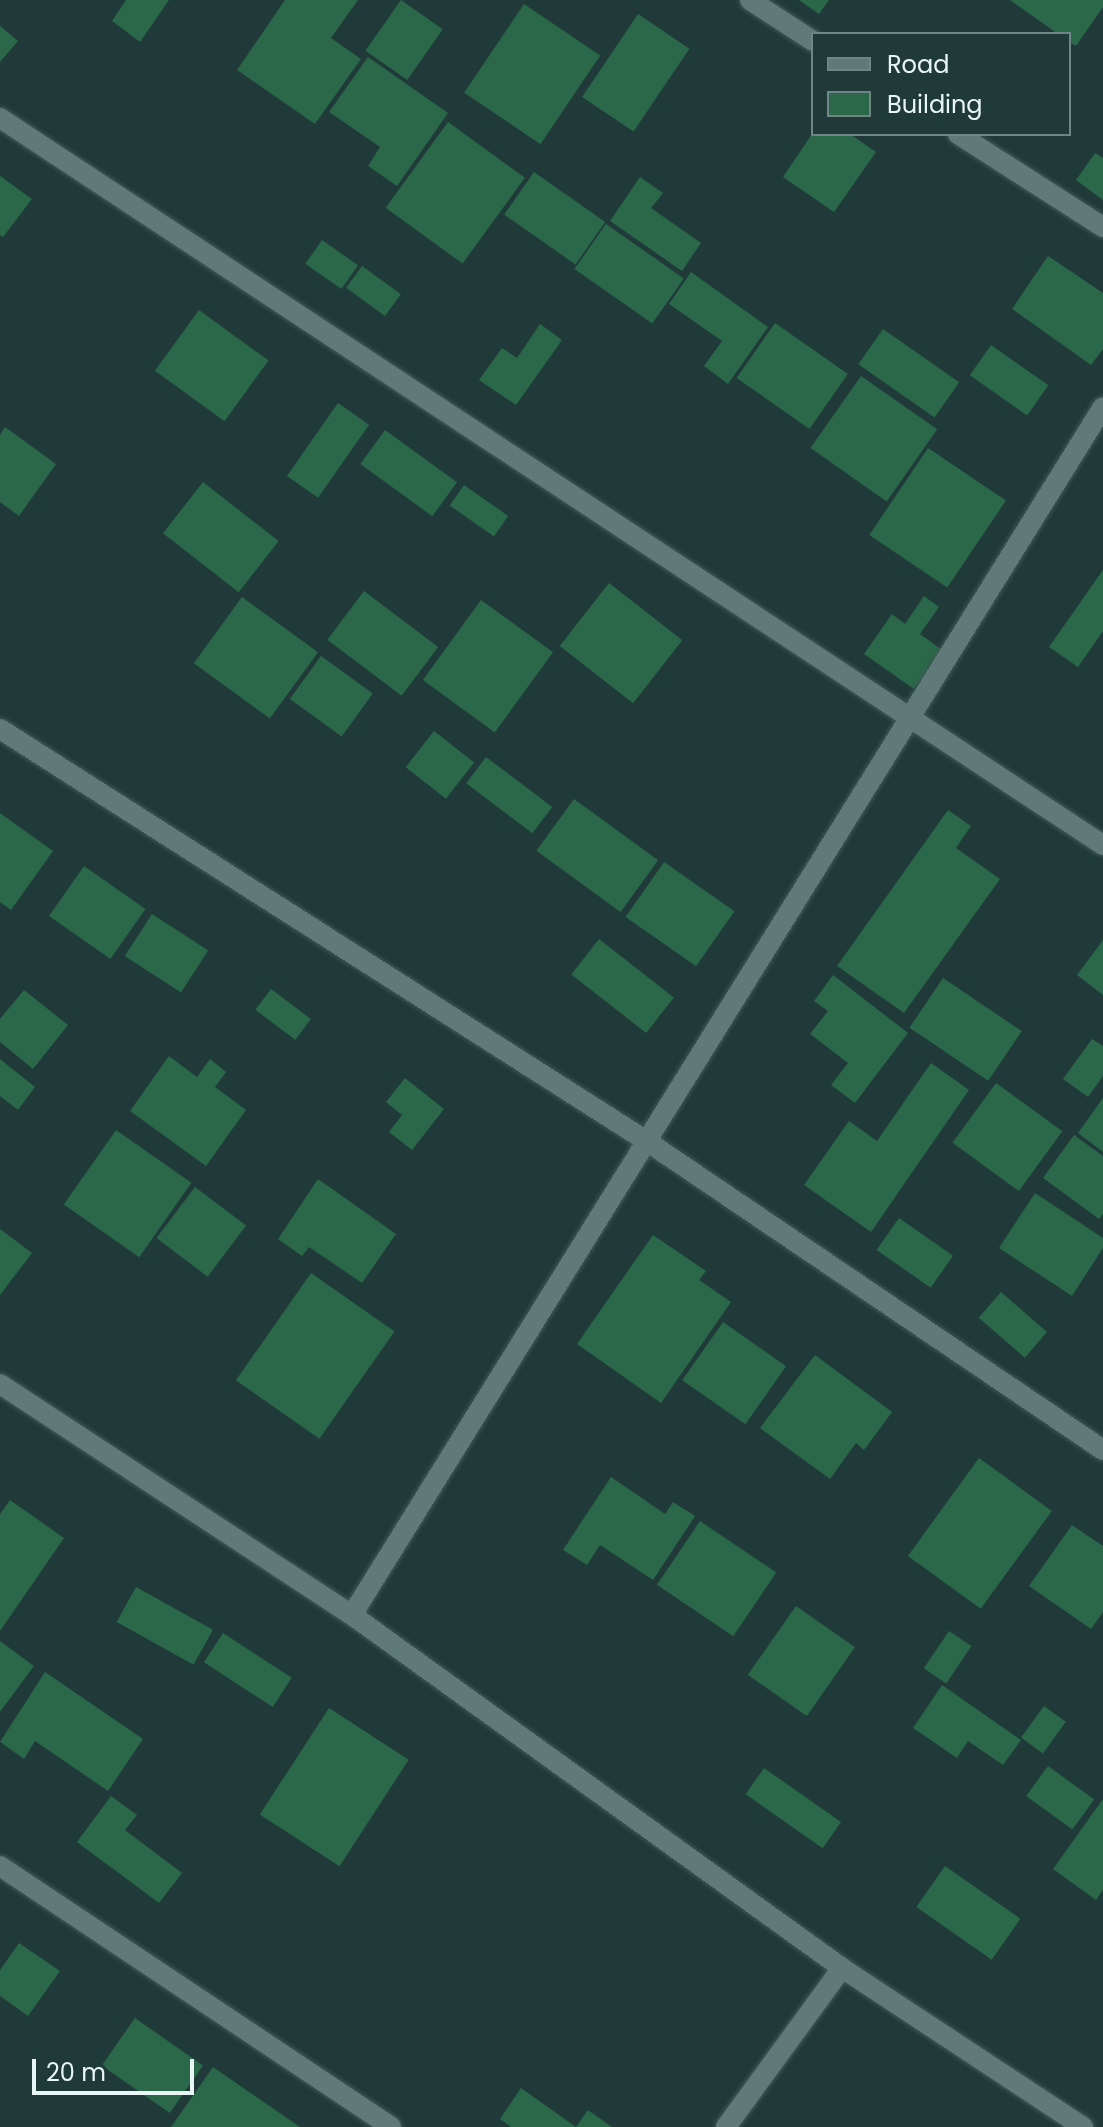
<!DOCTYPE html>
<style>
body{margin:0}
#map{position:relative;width:1103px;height:2127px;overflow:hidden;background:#203a39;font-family:Poppins,sans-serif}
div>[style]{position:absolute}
.building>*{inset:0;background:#2a6849;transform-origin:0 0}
.roads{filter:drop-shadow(0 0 2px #425958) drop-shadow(0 0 2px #425958)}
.minor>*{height:20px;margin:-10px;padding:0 10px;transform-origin:10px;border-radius:10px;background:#5f7a79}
span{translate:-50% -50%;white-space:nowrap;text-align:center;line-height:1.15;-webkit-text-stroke:6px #203a39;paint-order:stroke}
.legend{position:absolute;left:811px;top:32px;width:260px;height:104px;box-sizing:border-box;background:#203a39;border:2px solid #708685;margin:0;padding:10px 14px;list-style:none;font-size:24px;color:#e8f7f6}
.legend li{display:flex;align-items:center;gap:16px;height:40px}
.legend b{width:40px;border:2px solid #708685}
.scale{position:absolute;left:32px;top:2059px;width:162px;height:36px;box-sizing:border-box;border:4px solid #e8f7f6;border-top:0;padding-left:10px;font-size:24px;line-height:28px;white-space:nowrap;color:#e8f7f6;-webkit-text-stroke:6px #203a39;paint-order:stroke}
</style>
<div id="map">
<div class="building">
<div style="clip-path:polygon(126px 0,169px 0,140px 42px,112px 21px)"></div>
<div style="clip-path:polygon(285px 0,358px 0,331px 38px,361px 59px,315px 124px,237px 70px)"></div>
<div style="left:401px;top:0;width:51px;height:62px;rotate:35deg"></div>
<div style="clip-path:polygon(799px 0,829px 0,819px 14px)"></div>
<div style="clip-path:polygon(1010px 0,1103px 0,1103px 7px,1076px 46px,1069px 42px,1069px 34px,1058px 34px)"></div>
<div style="left:524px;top:4px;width:92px;height:107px;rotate:34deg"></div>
<div style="left:638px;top:14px;width:62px;height:100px;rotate:34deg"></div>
<div style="clip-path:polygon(0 26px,18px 41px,0 62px)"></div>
<div style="clip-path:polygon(368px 57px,448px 113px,397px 186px,368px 166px,380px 147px,329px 112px)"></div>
<div style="left:448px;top:122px;width:95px;height:106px;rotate:36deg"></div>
<div style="clip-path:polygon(812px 134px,850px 134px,876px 152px,834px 212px,783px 177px)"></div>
<div style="clip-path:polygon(1095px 153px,1103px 158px,1103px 200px,1076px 180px)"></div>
<div style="left:534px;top:172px;width:87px;height:52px;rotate:35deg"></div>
<div style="clip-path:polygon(0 176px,32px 199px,3px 237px,0 235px)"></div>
<div style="clip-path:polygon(640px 177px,663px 193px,651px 208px,701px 243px,682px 271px,610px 221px)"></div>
<div style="left:606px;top:224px;width:95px;height:55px;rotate:35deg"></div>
<div style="left:322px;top:240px;width:44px;height:29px;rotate:35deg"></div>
<div style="clip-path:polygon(1048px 256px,1103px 293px,1103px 349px,1091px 365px,1012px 309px)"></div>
<div style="left:362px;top:266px;width:48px;height:27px;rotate:36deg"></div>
<div style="clip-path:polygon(691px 272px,768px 327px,728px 384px,704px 366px,722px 341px,669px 304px)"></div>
<div style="left:199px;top:310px;width:86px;height:75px;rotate:36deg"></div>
<div style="left:775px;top:323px;width:89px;height:67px;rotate:35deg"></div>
<div style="clip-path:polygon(540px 324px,562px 340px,516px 405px,479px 380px,502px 348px,517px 358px)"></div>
<div style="left:883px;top:329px;width:93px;height:43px;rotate:35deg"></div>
<div style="left:991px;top:345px;width:70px;height:37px;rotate:35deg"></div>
<div style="left:861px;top:376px;width:93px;height:88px;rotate:35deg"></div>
<div style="left:338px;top:403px;width:38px;height:89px;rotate:35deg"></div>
<div style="clip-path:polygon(5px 427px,56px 464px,19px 516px,0 502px,0 435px)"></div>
<div style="left:385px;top:430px;width:89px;height:42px;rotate:36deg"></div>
<div style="left:928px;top:448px;width:94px;height:105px;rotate:34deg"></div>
<div style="left:203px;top:482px;width:96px;height:65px;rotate:38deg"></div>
<div style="left:464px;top:485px;width:54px;height:25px;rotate:35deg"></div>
<div style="clip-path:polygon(1103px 570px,1103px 631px,1078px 667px,1049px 647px)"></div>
<div style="left:609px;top:583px;width:93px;height:80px;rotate:38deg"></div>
<div style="left:364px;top:591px;width:93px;height:61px;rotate:37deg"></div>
<div style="clip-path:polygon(924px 596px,939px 607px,920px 634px,942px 650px,914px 689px,864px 654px,892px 614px,905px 624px)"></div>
<div style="left:242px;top:597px;width:94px;height:82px;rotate:36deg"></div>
<div style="left:481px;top:600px;width:89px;height:99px;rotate:36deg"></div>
<div style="left:321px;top:656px;width:64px;height:53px;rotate:36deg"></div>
<div style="left:434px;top:731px;width:51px;height:46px;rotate:38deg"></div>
<div style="left:486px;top:757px;width:83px;height:33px;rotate:37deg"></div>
<div style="left:574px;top:799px;width:104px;height:64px;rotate:36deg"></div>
<div style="clip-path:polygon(948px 810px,971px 826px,956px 848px,1000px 879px,904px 1013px,837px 966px)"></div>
<div style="clip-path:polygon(0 813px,53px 851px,11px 910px,0 902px)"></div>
<div style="left:664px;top:862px;width:86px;height:67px;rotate:35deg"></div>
<div style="left:84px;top:866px;width:75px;height:61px;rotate:35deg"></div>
<div style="left:152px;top:914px;width:67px;height:50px;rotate:33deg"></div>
<div style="left:599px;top:939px;width:95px;height:45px;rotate:38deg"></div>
<div style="clip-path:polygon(1103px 940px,1103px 995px,1077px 975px)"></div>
<div style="clip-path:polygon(833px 975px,908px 1033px,855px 1103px,831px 1085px,848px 1063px,810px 1034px,828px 1011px,814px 1001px)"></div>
<div style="left:943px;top:978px;width:95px;height:60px;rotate:34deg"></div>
<div style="left:271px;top:989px;width:50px;height:26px;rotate:37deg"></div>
<div style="clip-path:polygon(24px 990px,68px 1025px,33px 1069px,0 1042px,0 1019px)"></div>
<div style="clip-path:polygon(1092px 1039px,1103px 1046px,1103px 1076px,1088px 1097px,1063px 1079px)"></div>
<div style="clip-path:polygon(169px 1056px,197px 1077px,210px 1059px,226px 1072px,215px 1087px,246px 1110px,206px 1166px,130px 1111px)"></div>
<div style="clip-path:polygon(0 1059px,35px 1087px,18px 1110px,0 1096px)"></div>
<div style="clip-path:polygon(931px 1063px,969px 1090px,871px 1232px,804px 1185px,849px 1121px,877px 1141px)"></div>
<div style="clip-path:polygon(405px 1078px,444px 1109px,412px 1150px,389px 1132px,402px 1115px,386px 1102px)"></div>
<div style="left:996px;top:1083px;width:82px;height:74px;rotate:36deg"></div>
<div style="clip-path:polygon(1103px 1098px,1103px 1152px,1078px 1133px)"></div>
<div style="left:116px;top:1130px;width:92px;height:91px;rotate:35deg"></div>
<div style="clip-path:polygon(1074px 1135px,1103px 1156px,1103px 1214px,1099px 1219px,1043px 1178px)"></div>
<div style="clip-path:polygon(318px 1179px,396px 1234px,362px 1283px,309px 1247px,302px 1256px,278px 1239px)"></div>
<div style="left:195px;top:1187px;width:64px;height:64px;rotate:37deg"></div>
<div style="clip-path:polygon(1035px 1193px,1103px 1238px,1103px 1248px,1072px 1296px,999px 1248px)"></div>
<div style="left:899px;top:1218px;width:66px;height:39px;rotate:35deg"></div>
<div style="clip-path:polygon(0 1229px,32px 1253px,0 1295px)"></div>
<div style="clip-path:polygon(653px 1235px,706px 1271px,699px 1280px,731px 1302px,661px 1403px,577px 1344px)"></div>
<div style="left:311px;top:1273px;width:102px;height:131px;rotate:35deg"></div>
<div style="left:1001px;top:1292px;width:61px;height:34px;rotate:41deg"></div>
<div style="left:723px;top:1322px;width:77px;height:71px;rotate:35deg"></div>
<div style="clip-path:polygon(815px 1355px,892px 1412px,864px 1450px,856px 1443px,830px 1479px,760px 1428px)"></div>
<div style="left:979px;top:1458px;width:90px;height:121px;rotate:36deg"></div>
<div style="clip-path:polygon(611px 1477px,665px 1514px,673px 1502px,695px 1516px,653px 1580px,600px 1545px,587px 1565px,563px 1550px)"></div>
<div style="clip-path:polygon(10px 1500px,64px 1538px,0 1631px,0 1514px)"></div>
<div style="left:700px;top:1521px;width:92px;height:77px;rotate:34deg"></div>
<div style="clip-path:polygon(1072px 1525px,1103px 1546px,1103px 1612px,1091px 1629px,1029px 1586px)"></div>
<div style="left:136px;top:1587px;width:88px;height:40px;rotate:29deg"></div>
<div style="left:796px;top:1606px;width:72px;height:84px;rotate:35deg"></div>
<div style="left:949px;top:1631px;width:27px;height:45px;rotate:34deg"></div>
<div style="left:223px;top:1633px;width:82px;height:35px;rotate:33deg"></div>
<div style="clip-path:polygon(0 1641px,34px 1666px,0 1712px)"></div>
<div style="clip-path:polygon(45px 1672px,143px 1739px,108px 1791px,35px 1741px,24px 1759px,0 1742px)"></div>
<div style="clip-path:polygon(942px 1685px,1021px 1740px,1003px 1765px,968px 1741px,957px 1758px,913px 1728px)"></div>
<div style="left:1044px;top:1706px;width:27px;height:39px;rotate:36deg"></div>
<div style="left:329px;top:1708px;width:95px;height:127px;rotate:33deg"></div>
<div style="left:1048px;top:1766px;width:57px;height:37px;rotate:36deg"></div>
<div style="left:764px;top:1768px;width:94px;height:32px;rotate:35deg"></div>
<div style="clip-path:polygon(111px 1796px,137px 1815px,125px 1830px,182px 1873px,159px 1903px,77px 1842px)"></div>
<div style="clip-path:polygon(1103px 1799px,1103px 1890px,1096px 1900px,1053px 1869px)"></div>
<div style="left:945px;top:1866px;width:92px;height:50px;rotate:35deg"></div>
<div style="clip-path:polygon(19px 1943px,60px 1971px,28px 2016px,0 1996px,0 1970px)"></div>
<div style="left:135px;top:2018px;width:83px;height:58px;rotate:35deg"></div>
<div style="clip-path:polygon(213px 2067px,300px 2127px,171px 2127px)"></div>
<div style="clip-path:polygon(521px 2088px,576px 2127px,588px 2110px,612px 2127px,511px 2127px,500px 2119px)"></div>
</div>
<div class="roads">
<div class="minor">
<div style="left:750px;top:0;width:75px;rotate:33.1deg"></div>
<div style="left:0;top:118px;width:1321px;rotate:33.39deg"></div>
<div style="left:958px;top:134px;width:172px;rotate:32.7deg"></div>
<div style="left:0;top:729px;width:765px;rotate:32.51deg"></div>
<div style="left:645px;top:1140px;width:553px;rotate:34.09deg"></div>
<div style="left:0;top:1384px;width:421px;rotate:33.3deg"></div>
<div style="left:352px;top:1615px;width:604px;rotate:35.77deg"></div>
<div style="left:842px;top:1968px;width:289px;rotate:33.4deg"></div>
<div style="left:352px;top:1615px;width:1422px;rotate:-58.13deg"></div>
<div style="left:0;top:1866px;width:470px;rotate:33.7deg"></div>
<div style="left:726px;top:2127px;width:197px;rotate:-53.9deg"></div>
</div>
</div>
<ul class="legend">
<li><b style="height:10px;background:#5f7a79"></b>Road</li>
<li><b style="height:22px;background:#2a6849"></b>Building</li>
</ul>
<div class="scale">20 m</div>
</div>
